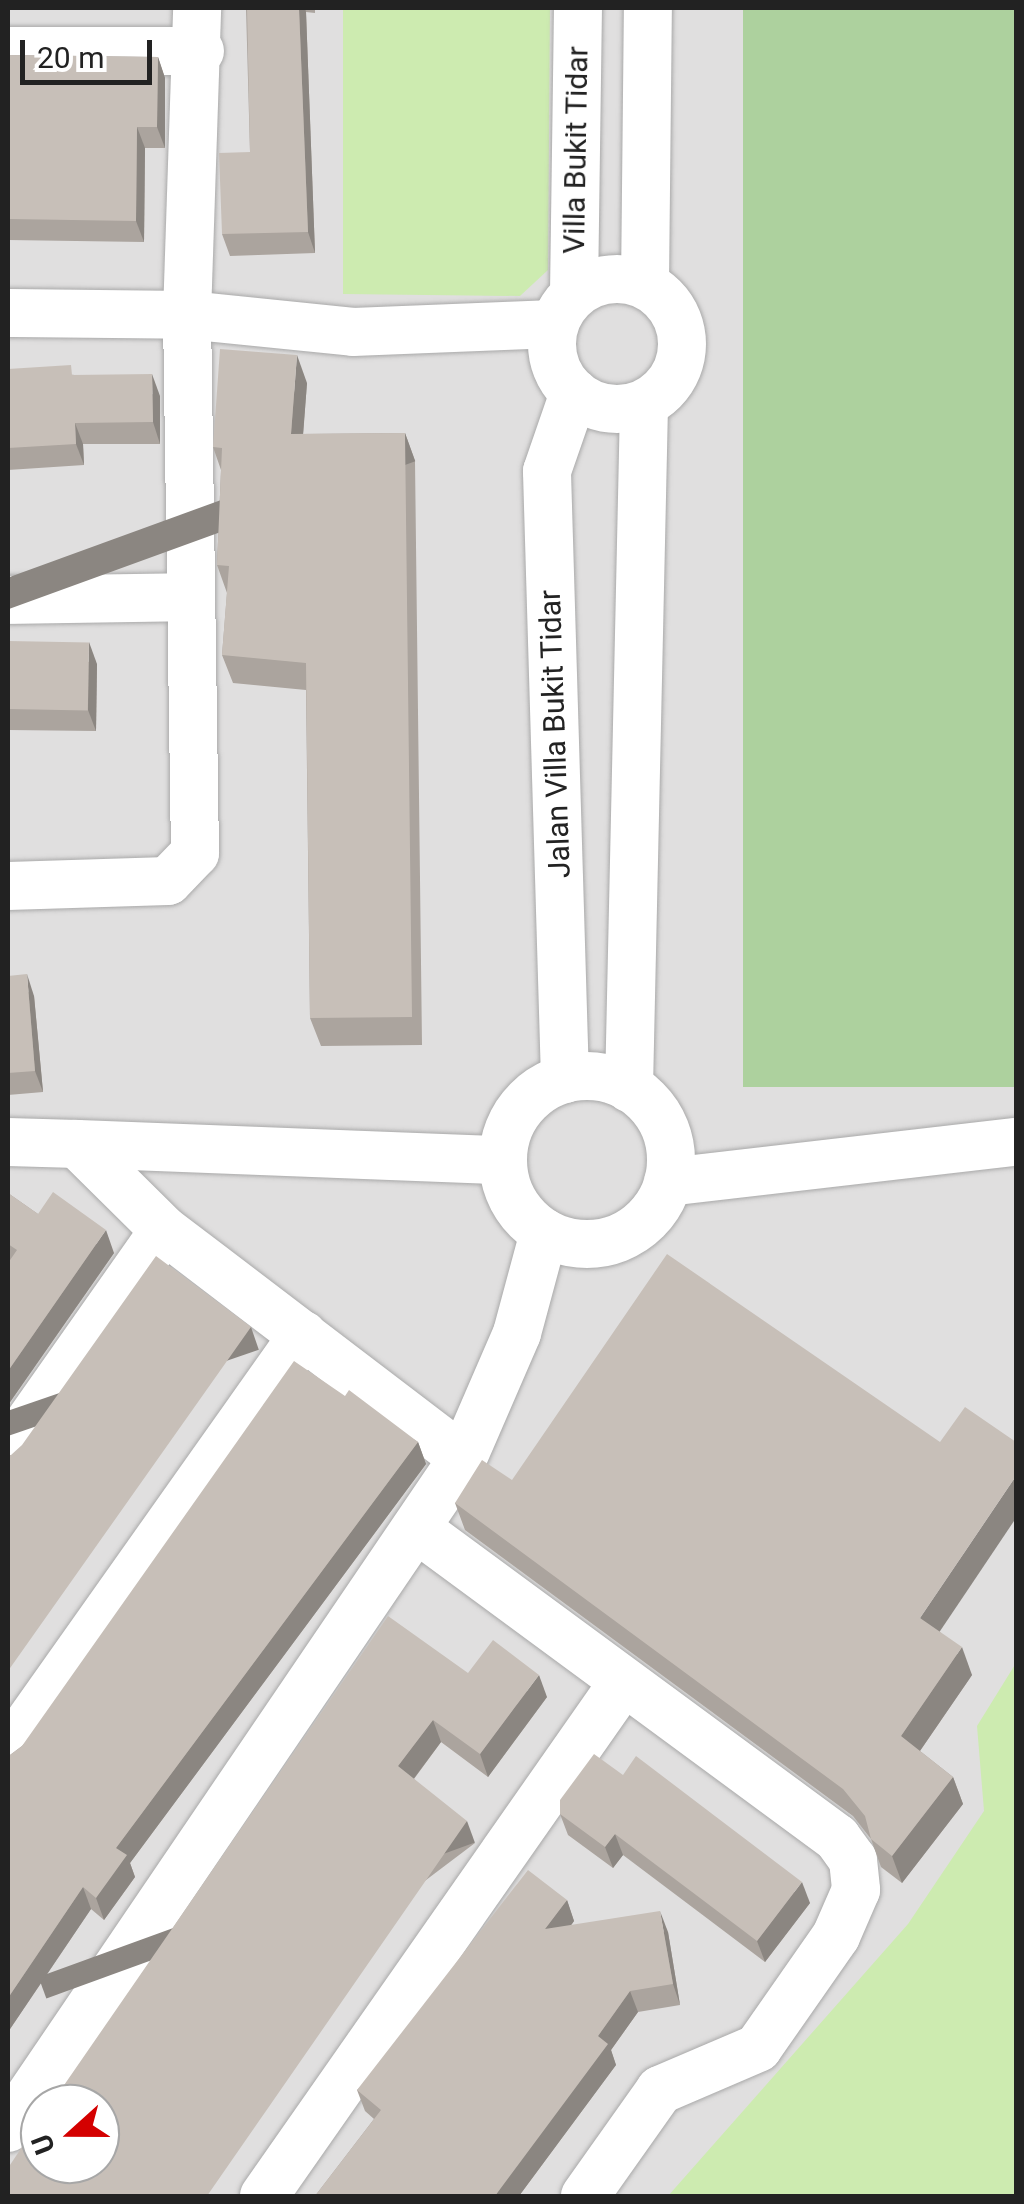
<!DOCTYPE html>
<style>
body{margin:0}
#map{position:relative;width:1024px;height:2204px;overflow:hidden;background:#f2efe9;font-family:Roboto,sans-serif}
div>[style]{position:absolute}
.residential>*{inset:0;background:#e0dfdf}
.grass>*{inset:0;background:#cdebb0}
.forest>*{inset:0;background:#add19e;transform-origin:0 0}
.roads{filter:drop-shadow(0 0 2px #a9a9a9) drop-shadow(0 0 2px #a9a9a9)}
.minor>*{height:48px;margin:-24px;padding:0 24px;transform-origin:24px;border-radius:24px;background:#fff}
.minor>.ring{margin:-24px;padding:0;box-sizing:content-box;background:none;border:48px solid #fff;border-radius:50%}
.wall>*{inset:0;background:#aba49e}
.shaded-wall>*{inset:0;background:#8b8681;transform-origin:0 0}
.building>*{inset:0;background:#c7bfb8;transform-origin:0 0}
span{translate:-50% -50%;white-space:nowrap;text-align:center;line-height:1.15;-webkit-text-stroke:8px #fff;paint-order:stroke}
.street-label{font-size:30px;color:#222}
.frame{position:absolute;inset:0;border:10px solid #222;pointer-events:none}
.north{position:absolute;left:20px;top:2084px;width:100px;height:100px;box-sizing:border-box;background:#fff;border:2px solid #a7a7a7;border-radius:50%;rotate:249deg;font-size:28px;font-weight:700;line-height:40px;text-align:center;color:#222}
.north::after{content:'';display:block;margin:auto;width:35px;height:45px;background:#d40000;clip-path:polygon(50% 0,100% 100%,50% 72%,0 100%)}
.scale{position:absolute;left:20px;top:40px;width:132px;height:45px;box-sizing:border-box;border:5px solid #222;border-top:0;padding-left:12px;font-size:30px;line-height:35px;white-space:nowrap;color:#222;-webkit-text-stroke:8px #fff;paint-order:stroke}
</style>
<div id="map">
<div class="residential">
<div style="clip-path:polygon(evenodd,8px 8px,1016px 8px,1016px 1799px,755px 2196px,8px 2196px,8px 8px,40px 2104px,100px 2104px,100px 2164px,40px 2164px,40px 2104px)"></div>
</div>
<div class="grass">
<div style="clip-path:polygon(343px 8px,550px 8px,548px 270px,520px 296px,343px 294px)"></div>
<div style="clip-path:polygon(1016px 1663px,1016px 2196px,668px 2196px,908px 1924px,984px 1811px,977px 1726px)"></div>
</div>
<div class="forest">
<div style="left:743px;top:8px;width:273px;height:1079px"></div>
</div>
<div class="roads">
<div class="minor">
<div style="left:8px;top:51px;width:192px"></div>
<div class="ring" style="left:552px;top:279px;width:82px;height:82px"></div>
<div style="left:645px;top:284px;width:276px;rotate:-89.4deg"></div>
<div style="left:574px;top:293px;width:285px;rotate:-89.2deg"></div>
<div style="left:8px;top:313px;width:179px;rotate:0.6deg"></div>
<div style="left:187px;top:315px;width:307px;rotate:-88.1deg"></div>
<div style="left:8px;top:600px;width:183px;rotate:-0.9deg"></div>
<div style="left:8px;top:886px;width:160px;rotate:-1.8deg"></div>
<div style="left:168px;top:881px;width:39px;rotate:-46deg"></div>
<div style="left:195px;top:853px;width:538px;rotate:-90.85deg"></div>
<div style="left:187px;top:315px;width:167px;rotate:5.8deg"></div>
<div style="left:353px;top:332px;width:201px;rotate:-2.3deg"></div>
<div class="ring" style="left:503px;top:1076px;width:120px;height:120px"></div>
<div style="left:565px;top:1079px;width:608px;rotate:-91.7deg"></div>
<div style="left:547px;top:471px;width:83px;rotate:-70.9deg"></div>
<div style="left:629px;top:1088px;width:684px;rotate:-88.74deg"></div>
<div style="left:8px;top:1142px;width:69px;rotate:1.7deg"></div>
<div style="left:77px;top:1144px;width:122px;rotate:44.7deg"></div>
<div style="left:164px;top:1230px;width:376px;rotate:37.3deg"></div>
<div style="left:77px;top:1144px;width:426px;rotate:2.2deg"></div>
<div style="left:668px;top:1182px;width:350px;rotate:-6.6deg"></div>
<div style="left:8px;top:1452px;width:271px;rotate:-54.9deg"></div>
<div style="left:420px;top:1531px;width:518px;rotate:36.36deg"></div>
<div style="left:837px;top:1838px;width:27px;rotate:54deg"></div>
<div style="left:853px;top:1860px;width:30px;rotate:84deg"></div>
<div style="left:856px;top:1890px;width:50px;rotate:113.5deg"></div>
<div style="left:836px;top:1936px;width:136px;rotate:124.9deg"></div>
<div style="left:758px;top:2048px;width:107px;rotate:156.8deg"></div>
<div style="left:660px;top:2090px;width:130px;rotate:125.3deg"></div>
<div style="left:8px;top:1752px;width:511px;rotate:-54.72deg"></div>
<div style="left:8px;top:2128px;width:810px;rotate:-55.82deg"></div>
<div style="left:463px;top:1458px;width:136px;rotate:-66.6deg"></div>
<div style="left:517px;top:1333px;width:104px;rotate:-74.9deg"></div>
<div style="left:264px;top:2196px;width:625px;rotate:-55.04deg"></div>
</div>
</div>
<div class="wall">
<div style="clip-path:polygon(246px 8px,315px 8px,315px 13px,306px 12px,315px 253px,230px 256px,222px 234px,250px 152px)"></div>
<div style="clip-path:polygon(8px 55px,158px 57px,165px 78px,165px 148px,145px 148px,144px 242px,8px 240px)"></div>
<div style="clip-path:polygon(8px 369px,75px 375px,160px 396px,160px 444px,83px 444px,84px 465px,8px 470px)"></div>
<div style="clip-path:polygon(307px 383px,303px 434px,405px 433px,415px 461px,422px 1045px,321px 1046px,310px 1018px,306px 690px,233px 683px,222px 655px,227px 593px,217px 565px,221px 470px,213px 447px)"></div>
<div style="clip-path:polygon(8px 641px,97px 664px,96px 731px,9px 730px,8px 724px)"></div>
<div style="clip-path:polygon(8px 976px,34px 996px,43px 1092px,8px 1095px)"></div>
<div style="clip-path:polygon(8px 1193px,38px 1214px,114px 1253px,8px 1405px)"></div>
<div style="clip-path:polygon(345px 1396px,418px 1442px,426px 1464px,130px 1863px,135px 1877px,104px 1920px,91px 1909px,8px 2032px,8px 1755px,10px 1755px,22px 1746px)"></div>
<div style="clip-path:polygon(512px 1480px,940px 1632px,972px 1675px,920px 1751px,953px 1777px,963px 1804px,902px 1883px,881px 1867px,871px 1839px,853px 1816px,465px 1530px,455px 1503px)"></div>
<div style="clip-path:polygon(468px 1673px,547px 1697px,488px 1777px,441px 1742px,414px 1779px,475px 1843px,8px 2196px)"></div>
<div style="clip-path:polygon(623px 1775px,810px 1903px,765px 1962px,623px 1855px,613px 1868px,568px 1835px,560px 1814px)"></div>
<div style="clip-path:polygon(567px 1900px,574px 1921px,571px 1925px,668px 1932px,680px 2005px,638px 2012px,611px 2050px,616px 2065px,519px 2196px,315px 2196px,374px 2119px,365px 2111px,357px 2090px)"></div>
</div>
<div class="shaded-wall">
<div style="clip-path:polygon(299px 8px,305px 8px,306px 12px,315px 253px,308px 232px)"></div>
<div style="clip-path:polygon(158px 57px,165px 78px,165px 148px,157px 127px)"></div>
<div style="clip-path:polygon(137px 127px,145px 148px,144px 242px,136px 221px)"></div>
<div style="clip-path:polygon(297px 355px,307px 383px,301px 462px,291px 434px)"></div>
<div style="clip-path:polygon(152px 374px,160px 396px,160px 444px,153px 422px)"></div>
<div style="clip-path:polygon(75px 423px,83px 444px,84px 465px,76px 444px)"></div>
<div style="left:405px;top:433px;width:30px;height:584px;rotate:70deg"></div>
<div style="clip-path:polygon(89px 642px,97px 664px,96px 731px,88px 710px)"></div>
<div style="clip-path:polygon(27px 974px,34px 996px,43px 1092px,35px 1071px)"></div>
<div style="clip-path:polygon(106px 1230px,114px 1253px,8px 1405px,8px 1371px)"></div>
<div style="left:251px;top:1327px;width:24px;height:421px;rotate:71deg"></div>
<div style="clip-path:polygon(418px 1442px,426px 1464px,130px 1863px,135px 1877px,104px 1920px,96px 1898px,116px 1848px)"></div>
<div style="clip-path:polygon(1016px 1476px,1016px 1518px,930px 1646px,920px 1618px)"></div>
<div style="clip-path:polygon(962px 1647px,972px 1675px,911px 1764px,901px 1736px)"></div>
<div style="clip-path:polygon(539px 1675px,547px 1697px,488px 1777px,480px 1754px)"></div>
<div style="clip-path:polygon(433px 1720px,441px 1742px,406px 1789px,398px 1766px)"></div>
<div style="clip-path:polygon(953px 1777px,963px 1804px,902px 1883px,892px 1856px)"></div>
<div style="left:467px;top:1821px;width:23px;height:456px;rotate:70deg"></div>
<div style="clip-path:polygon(615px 1834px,623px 1855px,613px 1868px,605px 1847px)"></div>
<div style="clip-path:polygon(802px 1882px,810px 1903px,765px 1962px,757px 1941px)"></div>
<div style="clip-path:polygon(83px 1887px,91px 1909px,8px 2032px,8px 1998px)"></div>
<div style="clip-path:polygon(567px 1900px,574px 1921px,553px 1951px,545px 1929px)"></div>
<div style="clip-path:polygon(660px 1911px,668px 1932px,680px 2005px,673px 1984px)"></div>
<div style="clip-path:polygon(630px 1991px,638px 2012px,611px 2050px,616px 2065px,519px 2196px,495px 2196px,598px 2036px)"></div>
</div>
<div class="building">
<div style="clip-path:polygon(247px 8px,299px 8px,308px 232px,222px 234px,219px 153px,250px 152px)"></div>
<div style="clip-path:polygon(8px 55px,158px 57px,157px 127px,137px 127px,136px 221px,8px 219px)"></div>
<div style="clip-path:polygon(220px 349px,297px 355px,291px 434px,405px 433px,412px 1017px,310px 1018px,306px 663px,222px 655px,229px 566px,217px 565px,222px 448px,213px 447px)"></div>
<div style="clip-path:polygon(71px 365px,72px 375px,152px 374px,153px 422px,75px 423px,76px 444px,8px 448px,8px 369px)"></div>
<div style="left:8px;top:641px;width:81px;height:68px;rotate:1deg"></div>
<div style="clip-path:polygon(27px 974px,35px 1071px,8px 1073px,8px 976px)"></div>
<div style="clip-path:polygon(53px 1192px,106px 1230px,8px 1371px,8px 1263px,17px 1250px,8px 1244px,8px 1193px,38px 1214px)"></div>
<div style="clip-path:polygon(667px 1254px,940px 1442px,965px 1407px,1016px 1442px,1016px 1476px,920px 1618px,962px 1647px,901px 1736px,953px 1777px,892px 1856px,871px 1839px,865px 1816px,843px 1789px,455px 1503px,482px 1460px,512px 1480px)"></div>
<div style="clip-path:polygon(156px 1256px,251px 1327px,8px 1671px,8px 1455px,11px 1455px,22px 1445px)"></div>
<div style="clip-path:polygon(294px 1361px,345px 1396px,349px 1390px,418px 1442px,116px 1848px,127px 1855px,96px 1898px,83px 1887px,8px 1998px,8px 1755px,10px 1755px,22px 1746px)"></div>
<div style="clip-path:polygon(388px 1616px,468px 1673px,493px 1640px,539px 1675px,480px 1754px,433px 1720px,398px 1766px,467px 1821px,207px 2196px,8px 2196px,8px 2168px,40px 2120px,40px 2164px,100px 2164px,100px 2104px,51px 2104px)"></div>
<div style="clip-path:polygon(594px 1754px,623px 1775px,636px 1756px,802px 1882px,757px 1941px,615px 1834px,605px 1847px,560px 1814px,560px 1800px)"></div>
<div style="clip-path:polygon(528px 1870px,567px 1900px,545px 1929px,660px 1911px,673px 1984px,630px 1991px,598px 2036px,608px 2044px,495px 2196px,315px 2196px,381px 2110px,357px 2090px)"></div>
</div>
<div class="street-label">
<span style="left:576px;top:150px;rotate:-89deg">Villa Bukit Tidar</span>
<span style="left:555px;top:734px;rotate:-92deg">Jalan Villa Bukit Tidar</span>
</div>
<div class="frame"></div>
<div class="north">U</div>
<div class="scale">20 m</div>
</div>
